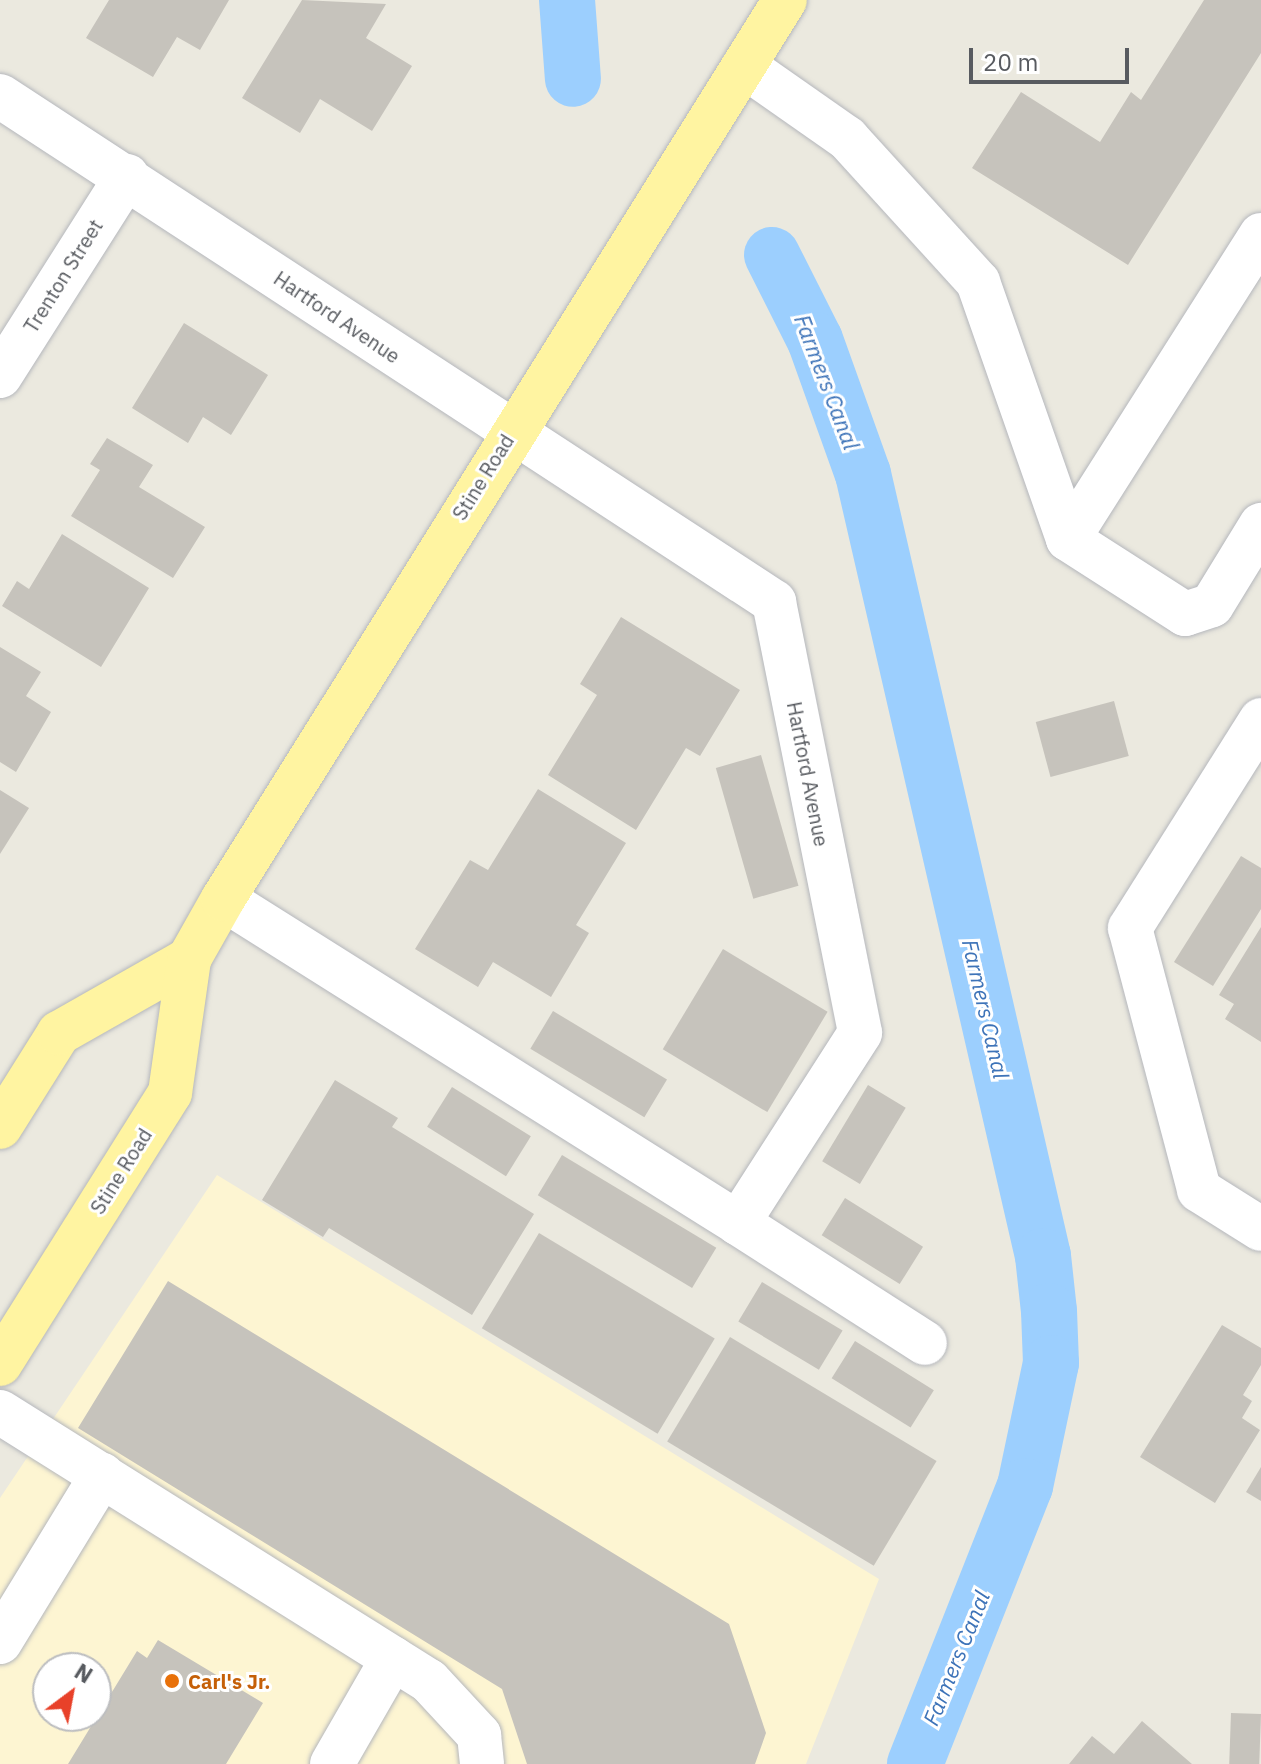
<!DOCTYPE html>
<style>
body{margin:0}
#map{position:relative;width:1261px;height:1764px;overflow:hidden;background:#ebe9df;font-family:"IBM Plex Sans",sans-serif}
div>[style]{position:absolute}
.commercial>*{inset:0;background:#fdf5d2}
.canal>*{height:56px;margin:-28px;padding:0 28px;transform-origin:28px;border-radius:28px;background:#9ccffe}
.building>*{inset:0;background:#c6c3bc;transform-origin:0 0}
.roads{filter:drop-shadow(0 0 2px #b5b7bc) drop-shadow(0 0 2px #b5b7bc)}
.minor>*{height:44px;margin:-22px;padding:0 22px;transform-origin:22px;border-radius:22px;background:#fff}
.major>*{height:44px;margin:-22px;padding:0 22px;transform-origin:22px;border-radius:22px;background:#fff4a1}
.dots>*{width:22px;height:22px;translate:-50% -50%;box-sizing:border-box;border:4px solid #fff;border-radius:50%}
span{translate:-50% -50%;white-space:nowrap;text-align:center;line-height:1.15;-webkit-text-stroke:6px #fff;paint-order:stroke}
.street-label{font-size:20px;color:#585b60}
.food-label{font-size:20px;color:#c56008;font-weight:700}
.left{translate:0 -50%;text-align:left}
.water-label{font-size:22px;color:#3d73b8;font-style:italic}
.north{position:absolute;left:32px;top:1652px;width:80px;height:80px;box-sizing:border-box;background:#fff;border:2px solid #bcbdbf;border-radius:50%;rotate:32deg;font-size:22px;font-weight:700;line-height:32px;text-align:center;color:#585b60}
.north::after{content:'';display:block;margin:auto;width:28px;height:36px;background:#e84129;clip-path:polygon(50% 0,100% 100%,50% 72%,0 100%)}
.scale{position:absolute;left:969px;top:48px;width:160px;height:36px;box-sizing:border-box;border:4px solid #585b60;border-top:0;padding-left:10px;font-size:24px;line-height:28px;white-space:nowrap;color:#585b60;-webkit-text-stroke:6px #fff;paint-order:stroke}
</style>
<div id="map">
<div class="commercial">
<div style="clip-path:polygon(evenodd,217px 1175px,879px 1579px,806px 1764px,0 1764px,0 1498px,217px 1175px,48px 1668px,96px 1668px,96px 1716px,48px 1716px,48px 1668px)"></div>
</div>
<div class="canal">
<div style="left:567px;top:0;width:79px;rotate:85.7deg"></div>
<div style="left:772px;top:255px;width:95px;rotate:63.2deg"></div>
<div style="left:815px;top:340px;width:142px;rotate:70.3deg"></div>
<div style="left:863px;top:474px;width:802px;rotate:77.04deg"></div>
<div style="left:1043px;top:1256px;width:55px;rotate:83.8deg"></div>
<div style="left:1049px;top:1311px;width:52px;rotate:87.8deg"></div>
<div style="left:1051px;top:1363px;width:126px;rotate:101.9deg"></div>
<div style="left:1025px;top:1486px;width:299px;rotate:111.6deg"></div>
</div>
<div class="building">
<div style="clip-path:polygon(109px 0,229px 0,200px 50px,177px 37px,153px 77px,86px 38px)"></div>
<div style="clip-path:polygon(302px 0,386px 4px,366px 38px,412px 66px,372px 131px,320px 99px,300px 133px,242px 98px)"></div>
<div style="clip-path:polygon(1204px 0,1261px 0,1261px 53px,1128px 265px,972px 168px,1021px 92px,1100px 142px,1131px 92px,1141px 100px)"></div>
<div style="clip-path:polygon(184px 323px,268px 375px,231px 435px,203px 417px,188px 443px,132px 408px)"></div>
<div style="clip-path:polygon(107px 438px,153px 465px,139px 487px,205px 527px,173px 578px,71px 516px,100px 470px,90px 464px)"></div>
<div style="clip-path:polygon(62px 534px,149px 588px,101px 667px,2px 606px,17px 581px,29px 589px)"></div>
<div style="clip-path:polygon(621px 617px,740px 690px,700px 756px,686px 748px,636px 830px,548px 775px,597px 695px,580px 684px)"></div>
<div style="clip-path:polygon(0 647px,41px 672px,26px 696px,51px 712px,16px 772px,0 762px)"></div>
<div style="left:1114px;top:701px;width:57px;height:81px;rotate:75deg"></div>
<div style="left:761px;top:755px;width:136px;height:47px;rotate:74deg"></div>
<div style="clip-path:polygon(538px 789px,626px 843px,576px 925px,589px 933px,551px 997px,493px 962px,478px 987px,415px 949px,470px 860px,488px 870px)"></div>
<div style="clip-path:polygon(0 790px,29px 808px,0 854px)"></div>
<div style="clip-path:polygon(1241px 856px,1261px 868px,1261px 909px,1213px 986px,1174px 962px)"></div>
<div style="clip-path:polygon(1261px 927px,1261px 1042px,1225px 1019px,1234px 1004px,1219px 995px)"></div>
<div style="left:723px;top:949px;width:122px;height:117px;rotate:31deg"></div>
<div style="left:553px;top:1011px;width:133px;height:44px;rotate:31deg"></div>
<div style="clip-path:polygon(335px 1080px,398px 1118px,392px 1127px,534px 1214px,472px 1315px,329px 1228px,323px 1237px,262px 1200px)"></div>
<div style="left:868px;top:1085px;width:44px;height:89px;rotate:31deg"></div>
<div style="left:452px;top:1087px;width:93px;height:47px;rotate:32deg"></div>
<div style="left:562px;top:1155px;width:180px;height:47px;rotate:31deg"></div>
<div style="left:845px;top:1198px;width:92px;height:44px;rotate:32deg"></div>
<div style="left:539px;top:1233px;width:205px;height:111px;rotate:31deg"></div>
<div style="clip-path:polygon(168px 1281px,729px 1624px,766px 1733px,755px 1764px,527px 1764px,502px 1689px,78px 1428px)"></div>
<div style="left:762px;top:1282px;width:94px;height:46px;rotate:31deg"></div>
<div style="clip-path:polygon(1222px 1325px,1261px 1348px,1261px 1365px,1243px 1395px,1252px 1401px,1242px 1418px,1260px 1430px,1215px 1503px,1140px 1457px)"></div>
<div style="left:730px;top:1337px;width:241px;height:122px;rotate:31deg"></div>
<div style="left:855px;top:1341px;width:93px;height:44px;rotate:32deg"></div>
<div style="clip-path:polygon(1261px 1467px,1261px 1501px,1246px 1492px)"></div>
<div style="clip-path:polygon(158px 1640px,263px 1703px,226px 1764px,68px 1764px,137px 1651px,147px 1658px)"></div>
<div style="left:1231px;top:1713px;width:30px;height:51px;rotate:2deg"></div>
<div style="clip-path:polygon(1142px 1721px,1192px 1764px,1069px 1764px,1092px 1736px,1114px 1754px)"></div>
</div>
<div class="roads">
<div class="minor">
<div style="left:744px;top:66px;width:126px;rotate:35deg"></div>
<div style="left:847px;top:138px;width:195px;rotate:47.7deg"></div>
<div style="left:978px;top:282px;width:272px;rotate:70.7deg"></div>
<div style="left:0;top:96px;width:925px;rotate:33.17deg"></div>
<div style="left:774px;top:602px;width:439px;rotate:78.7deg"></div>
<div style="left:860px;top:1033px;width:226px;rotate:122.7deg"></div>
<div style="left:738px;top:1223px;width:608px;rotate:-147.82deg"></div>
<div style="left:1261px;top:235px;width:360px;rotate:122.4deg"></div>
<div style="left:1068px;top:539px;width:139px;rotate:32.7deg"></div>
<div style="left:1185px;top:614px;width:28px;rotate:-18deg"></div>
<div style="left:1212px;top:605px;width:94px;rotate:-58.5deg"></div>
<div style="left:0;top:376px;width:237px;rotate:-57.6deg"></div>
<div style="left:1261px;top:720px;width:246px;rotate:122.2deg"></div>
<div style="left:1130px;top:928px;width:271px;rotate:75.2deg"></div>
<div style="left:1199px;top:1190px;width:73px;rotate:32.2deg"></div>
<div style="left:738px;top:1223px;width:222px;rotate:32.7deg"></div>
<div style="left:0;top:1412px;width:506px;rotate:32.09deg"></div>
<div style="left:429px;top:1681px;width:74px;rotate:47.2deg"></div>
<div style="left:479px;top:1735px;width:29px;rotate:84deg"></div>
<div style="left:0;top:1642px;width:196px;rotate:-58.6deg"></div>
<div style="left:332px;top:1764px;width:122px;rotate:-60.1deg"></div>
</div>
<div class="major">
<div style="left:0;top:1127px;width:111px;rotate:-57.9deg"></div>
<div style="left:59px;top:1033px;width:150px;rotate:-29.6deg"></div>
<div style="left:0;top:1364px;width:320px;rotate:-57.9deg"></div>
<div style="left:170px;top:1093px;width:135px;rotate:-81.9deg"></div>
<div style="left:189px;top:959px;width:69px;rotate:-60.5deg"></div>
<div style="left:223px;top:899px;width:1060px;rotate:-57.99deg"></div>
</div>
</div>
<div class="dots">
<div style="left:172px;top:1681px;background:#e8710a"></div>
</div>
<div class="street-label">
<span style="left:63px;top:276px;rotate:-58deg">Trenton Street</span>
<span style="left:337px;top:317px;rotate:34deg">Hartford Avenue</span>
<span style="left:483px;top:477px;rotate:-58deg">Stine Road</span>
<span style="left:808px;top:774px;rotate:79deg">Hartford Avenue</span>
<span style="left:121px;top:1171px;rotate:-58deg">Stine Road</span>
</div>
<div class="food-label">
<span class="left" style="left:188px;top:1681px">Carl's Jr.</span>
</div>
<div class="water-label">
<span style="left:827px;top:382px;rotate:69deg">Farmers Canal</span>
<span style="left:986px;top:1009px;rotate:77deg">Farmers Canal</span>
<span style="left:956px;top:1658px;rotate:-68deg">Farmers Canal</span>
</div>
<div class="north">N</div>
<div class="scale">20 m</div>
</div>
